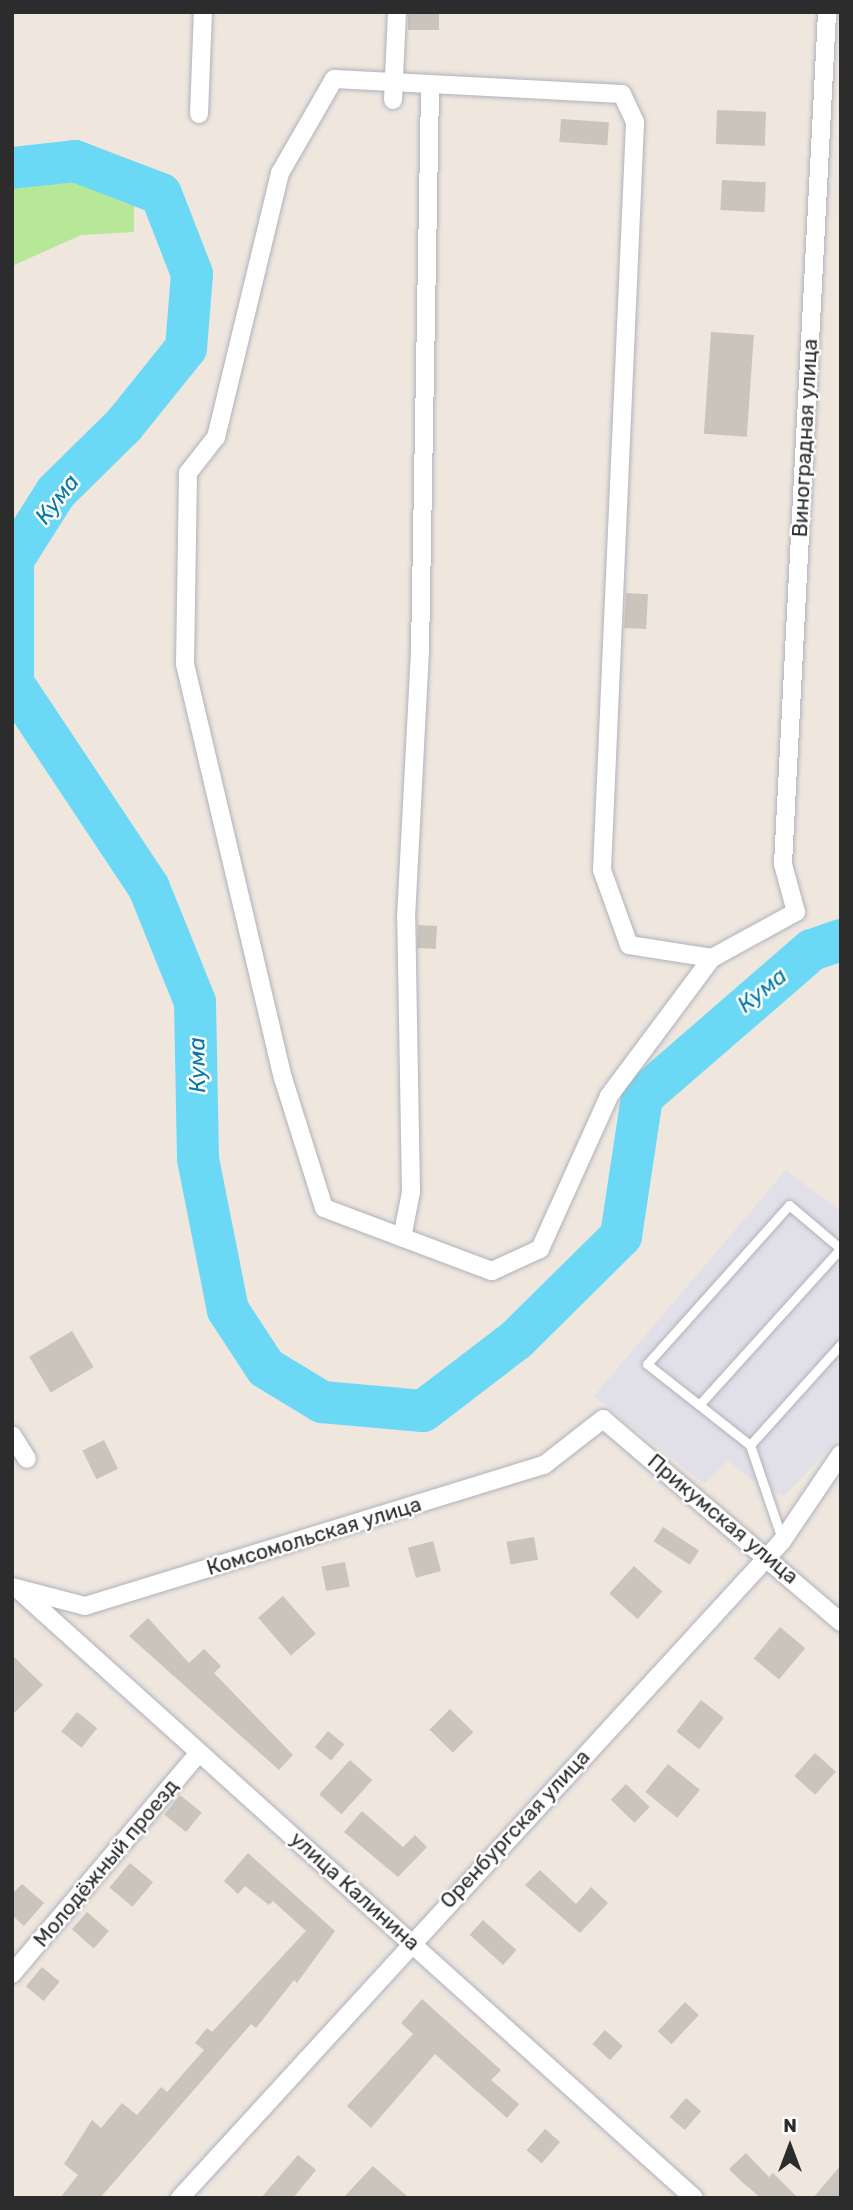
<!DOCTYPE html>
<meta charset="utf-8">
<style>
body{margin:0}
#map{position:relative;width:853px;height:2210px;overflow:hidden;background:#efe6de;font-family:Rubik,sans-serif}
div>[style]{position:absolute}
.industrial>*{inset:0;background:#e1dfe7}
.green>*{inset:0;background:#b7e897}
.river>*{height:42px;margin:-21px;padding:0 21px;transform-origin:21px;border-radius:21px;background:#6bd9f6}
.building>*{inset:0;background:#c9c5bc;transform-origin:0 0}
.roads{filter:drop-shadow(0 0 2px #aeb2bd) drop-shadow(0 0 2px #aeb2bd)}
.lane>*{height:9px;margin:-4.5px;padding:0 4.5px;transform-origin:4.5px;border-radius:4.5px;background:#fff}
.street>*{height:18px;margin:-9px;padding:0 9px;transform-origin:9px;border-radius:9px;background:#fff}
span{translate:-50% -50%;white-space:nowrap;text-align:center;line-height:1.15;-webkit-text-stroke:5px #fff;paint-order:stroke}
.street-label{font-size:21px;color:#2c2c2c}
.water-label{font-size:23px;color:#0579a8;font-style:italic}
.frame{position:absolute;inset:0;border:14px solid #2c2c2c;pointer-events:none}
.north{position:absolute;left:755px;top:2112px;width:70px;height:70px;-webkit-text-stroke:5px #fff;paint-order:stroke;rotate:0deg;font-size:19px;font-weight:700;line-height:28px;text-align:center;color:#2c2c2c}
.north::after{content:'';display:block;margin:auto;width:24px;height:32px;background:#2c2c2c;clip-path:polygon(50% 0,100% 100%,50% 72%,0 100%)}
</style>
<div id="map">
<div class="industrial">
<div style="clip-path:polygon(786px 1170px,841px 1212px,841px 1436px,784px 1496px,754px 1482px,728px 1460px,704px 1484px,594px 1396px)"></div>
</div>
<div class="green">
<div style="clip-path:polygon(73px 173px,134px 199px,134px 232px,81px 235px,12px 266px,12px 180px)"></div>
</div>
<div class="river">
<div style="left:12px;top:168px;width:63px;rotate:-6.3deg"></div>
<div style="left:75px;top:161px;width:92px;rotate:21deg"></div>
<div style="left:161px;top:194px;width:86px;rotate:68.8deg"></div>
<div style="left:192px;top:274px;width:74px;rotate:94.6deg"></div>
<div style="left:186px;top:348px;width:99px;rotate:128.8deg"></div>
<div style="left:124px;top:425px;width:95px;rotate:135.4deg"></div>
<div style="left:56px;top:492px;width:80px;rotate:122.3deg"></div>
<div style="left:13px;top:560px;width:123px;rotate:90deg"></div>
<div style="left:13px;top:683px;width:246px;rotate:56.4deg"></div>
<div style="left:149px;top:888px;width:123px;rotate:68deg"></div>
<div style="left:195px;top:1002px;width:157px;rotate:88.9deg"></div>
<div style="left:198px;top:1159px;width:154px;rotate:78.8deg"></div>
<div style="left:228px;top:1310px;width:69px;rotate:56.8deg"></div>
<div style="left:266px;top:1368px;width:66px;rotate:31.3deg"></div>
<div style="left:322px;top:1402px;width:101px;rotate:5.1deg"></div>
<div style="left:423px;top:1411px;width:117px;rotate:-37.4deg"></div>
<div style="left:516px;top:1340px;width:148px;rotate:-44.7deg"></div>
<div style="left:621px;top:1236px;width:141px;rotate:-81.4deg"></div>
<div style="left:642px;top:1097px;width:225px;rotate:-40.9deg"></div>
<div style="left:812px;top:950px;width:31px;rotate:-19deg"></div>
</div>
<div class="building">
<div style="left:408px;top:12px;width:31px;height:18px"></div>
<div style="left:717px;top:110px;width:49px;height:34px;rotate:2deg"></div>
<div style="left:561px;top:119px;width:48px;height:23px;rotate:4deg"></div>
<div style="left:722px;top:180px;width:44px;height:30px;rotate:3deg"></div>
<div style="left:711px;top:332px;width:43px;height:102px;rotate:4deg"></div>
<div style="left:626px;top:593px;width:22px;height:35px;rotate:3deg"></div>
<div style="left:418px;top:925px;width:19px;height:23px;rotate:3deg"></div>
<div style="left:72px;top:1331px;width:42px;height:50px;rotate:59deg"></div>
<div style="left:104px;top:1440px;width:32px;height:24px;rotate:64deg"></div>
<div style="left:663px;top:1527px;width:43px;height:17px;rotate:33deg"></div>
<div style="left:534px;top:1537px;width:23px;height:28px;rotate:80deg"></div>
<div style="left:433px;top:1541px;width:31px;height:26px;rotate:75deg"></div>
<div style="left:345px;top:1562px;width:25px;height:24px;rotate:79deg"></div>
<div style="left:634px;top:1566px;width:38px;height:37px;rotate:42deg"></div>
<div style="left:283px;top:1596px;width:50px;height:33px;rotate:49deg"></div>
<div style="clip-path:polygon(148px 1618px,189px 1663px,204px 1649px,221px 1666px,214px 1673px,293px 1755px,279px 1770px,129px 1636px)"></div>
<div style="left:780px;top:1627px;width:33px;height:41px;rotate:40deg"></div>
<div style="clip-path:polygon(12px 1655px,43px 1685px,12px 1715px)"></div>
<div style="left:701px;top:1700px;width:29px;height:40px;rotate:38deg"></div>
<div style="left:450px;top:1709px;width:33px;height:29px;rotate:45deg"></div>
<div style="left:77px;top:1712px;width:26px;height:25px;rotate:39deg"></div>
<div style="left:328px;top:1731px;width:21px;height:21px;rotate:39deg"></div>
<div style="left:815px;top:1753px;width:28px;height:31px;rotate:42deg"></div>
<div style="left:350px;top:1760px;width:30px;height:46px;rotate:42deg"></div>
<div style="left:668px;top:1764px;width:41px;height:36px;rotate:39deg"></div>
<div style="left:626px;top:1784px;width:33px;height:22px;rotate:44deg"></div>
<div style="left:180px;top:1795px;width:28px;height:25px;rotate:39deg"></div>
<div style="clip-path:polygon(362px 1811px,403px 1847px,415px 1835px,427px 1847px,398px 1877px,344px 1832px)"></div>
<div style="clip-path:polygon(248px 1853px,335px 1931px,297px 1983px,294px 1980px,256px 2028px,251px 2024px,100px 2198px,60px 2198px,78px 2175px,64px 2164px,92px 2120px,101px 2128px,122px 2103px,137px 2115px,161px 2087px,167px 2092px,204px 2050px,195px 2043px,207px 2028px,212px 2032px,306px 1931px,273px 1901px,269px 1905px,245px 1886px,238px 1894px,224px 1881px)"></div>
<div style="left:130px;top:1863px;width:30px;height:32px;rotate:40deg"></div>
<div style="clip-path:polygon(540px 1870px,576px 1904px,591px 1887px,608px 1903px,580px 1933px,525px 1885px)"></div>
<div style="clip-path:polygon(22px 1884px,44px 1903px,24px 1926px,12px 1915px,12px 1894px)"></div>
<div style="left:87px;top:1912px;width:29px;height:23px;rotate:41deg"></div>
<div style="left:483px;top:1920px;width:45px;height:20px;rotate:42deg"></div>
<div style="left:42px;top:1967px;width:23px;height:25px;rotate:40deg"></div>
<div style="clip-path:polygon(422px 1999px,501px 2070px,491px 2080px,519px 2104px,507px 2118px,435px 2054px,371px 2128px,347px 2106px,413px 2034px,401px 2023px)"></div>
<div style="left:685px;top:2002px;width:19px;height:40px;rotate:43deg"></div>
<div style="left:605px;top:2030px;width:24px;height:19px;rotate:42deg"></div>
<div style="left:686px;top:2098px;width:20px;height:25px;rotate:41deg"></div>
<div style="left:545px;top:2129px;width:20px;height:28px;rotate:41deg"></div>
<div style="clip-path:polygon(746px 2153px,769px 2177px,773px 2173px,798px 2198px,761px 2198px,742px 2182px,729px 2169px)"></div>
<div style="clip-path:polygon(298px 2155px,316px 2170px,293px 2198px,261px 2198px)"></div>
<div style="clip-path:polygon(841px 2165px,841px 2198px,813px 2198px)"></div>
<div style="clip-path:polygon(373px 2166px,409px 2198px,343px 2198px)"></div>
</div>
<div class="roads">
<div class="lane">
<div style="left:699px;top:1405px;width:210px;rotate:-47.9deg"></div>
<div style="left:750px;top:1445px;width:136px;rotate:-48deg"></div>
<div style="left:782px;top:1539px;width:99px;rotate:-108.8deg"></div>
<div style="left:750px;top:1445px;width:131px;rotate:-141.8deg"></div>
<div style="left:647px;top:1364px;width:213px;rotate:-48.2deg"></div>
<div style="left:789px;top:1205px;width:68px;rotate:40.2deg"></div>
</div>
<div class="street">
<div style="left:393px;top:100px;width:88px;rotate:-87.4deg"></div>
<div style="left:199px;top:114px;width:102px;rotate:-87.8deg"></div>
<div style="left:712px;top:958px;width:84px;rotate:-171.1deg"></div>
<div style="left:629px;top:945px;width:80px;rotate:-109.8deg"></div>
<div style="left:602px;top:870px;width:749px;rotate:-87.47deg"></div>
<div style="left:635px;top:122px;width:31px;rotate:-115deg"></div>
<div style="left:622px;top:94px;width:288px;rotate:-177deg"></div>
<div style="left:334px;top:79px;width:108px;rotate:119.9deg"></div>
<div style="left:280px;top:173px;width:272px;rotate:103.6deg"></div>
<div style="left:216px;top:437px;width:46px;rotate:127.9deg"></div>
<div style="left:188px;top:473px;width:191px;rotate:90.9deg"></div>
<div style="left:185px;top:664px;width:425px;rotate:76.7deg"></div>
<div style="left:283px;top:1078px;width:136px;rotate:72.5deg"></div>
<div style="left:324px;top:1208px;width:179px;rotate:20.6deg"></div>
<div style="left:492px;top:1271px;width:53px;rotate:-24.6deg"></div>
<div style="left:540px;top:1249px;width:168px;rotate:-65.7deg"></div>
<div style="left:609px;top:1096px;width:172px;rotate:-53.3deg"></div>
<div style="left:712px;top:958px;width:96px;rotate:-28.7deg"></div>
<div style="left:796px;top:912px;width:50px;rotate:-105.2deg"></div>
<div style="left:783px;top:864px;width:853px;rotate:-87.04deg"></div>
<div style="left:402px;top:1238px;width:47px;rotate:-78.9deg"></div>
<div style="left:411px;top:1192px;width:274px;rotate:-91deg"></div>
<div style="left:406px;top:918px;width:267px;rotate:-87deg"></div>
<div style="left:420px;top:651px;width:563px;rotate:-88.98deg"></div>
<div style="left:12px;top:1435px;width:28px;rotate:58deg"></div>
<div style="left:12px;top:1587px;width:75px;rotate:14.6deg"></div>
<div style="left:85px;top:1606px;width:480px;rotate:-17.1deg"></div>
<div style="left:544px;top:1465px;width:75px;rotate:-37.9deg"></div>
<div style="left:603px;top:1419px;width:313px;rotate:40.5deg"></div>
<div style="left:19px;top:1590px;width:908px;rotate:42.01deg"></div>
<div style="left:12px;top:1974px;width:289px;rotate:-49.8deg"></div>
<div style="left:180px;top:2198px;width:891px;rotate:-47.5deg"></div>
<div style="left:782px;top:1541px;width:105px;rotate:-55.9deg"></div>
</div>
</div>
<div class="street-label">
<span style="left:805px;top:438px;rotate:-87deg">Виноградная улица</span>
<span style="left:723px;top:1519px;rotate:40deg">Прикумская улица</span>
<span style="left:314px;top:1536px;rotate:-17deg">Комсомольская улица</span>
<span style="left:515px;top:1829px;rotate:-47deg">Оренбургская улица</span>
<span style="left:106px;top:1863px;rotate:-50deg">Молодёжный проезд</span>
<span style="left:355px;top:1891px;rotate:42deg">улица Калинина</span>
</div>
<div class="water-label">
<span style="left:57px;top:499px;rotate:-52deg">Кума</span>
<span style="left:762px;top:990px;rotate:-39deg">Кума</span>
<span style="left:197px;top:1065px;rotate:-91deg">Кума</span>
</div>
<div class="frame"></div>
<div class="north">N</div>
</div>
